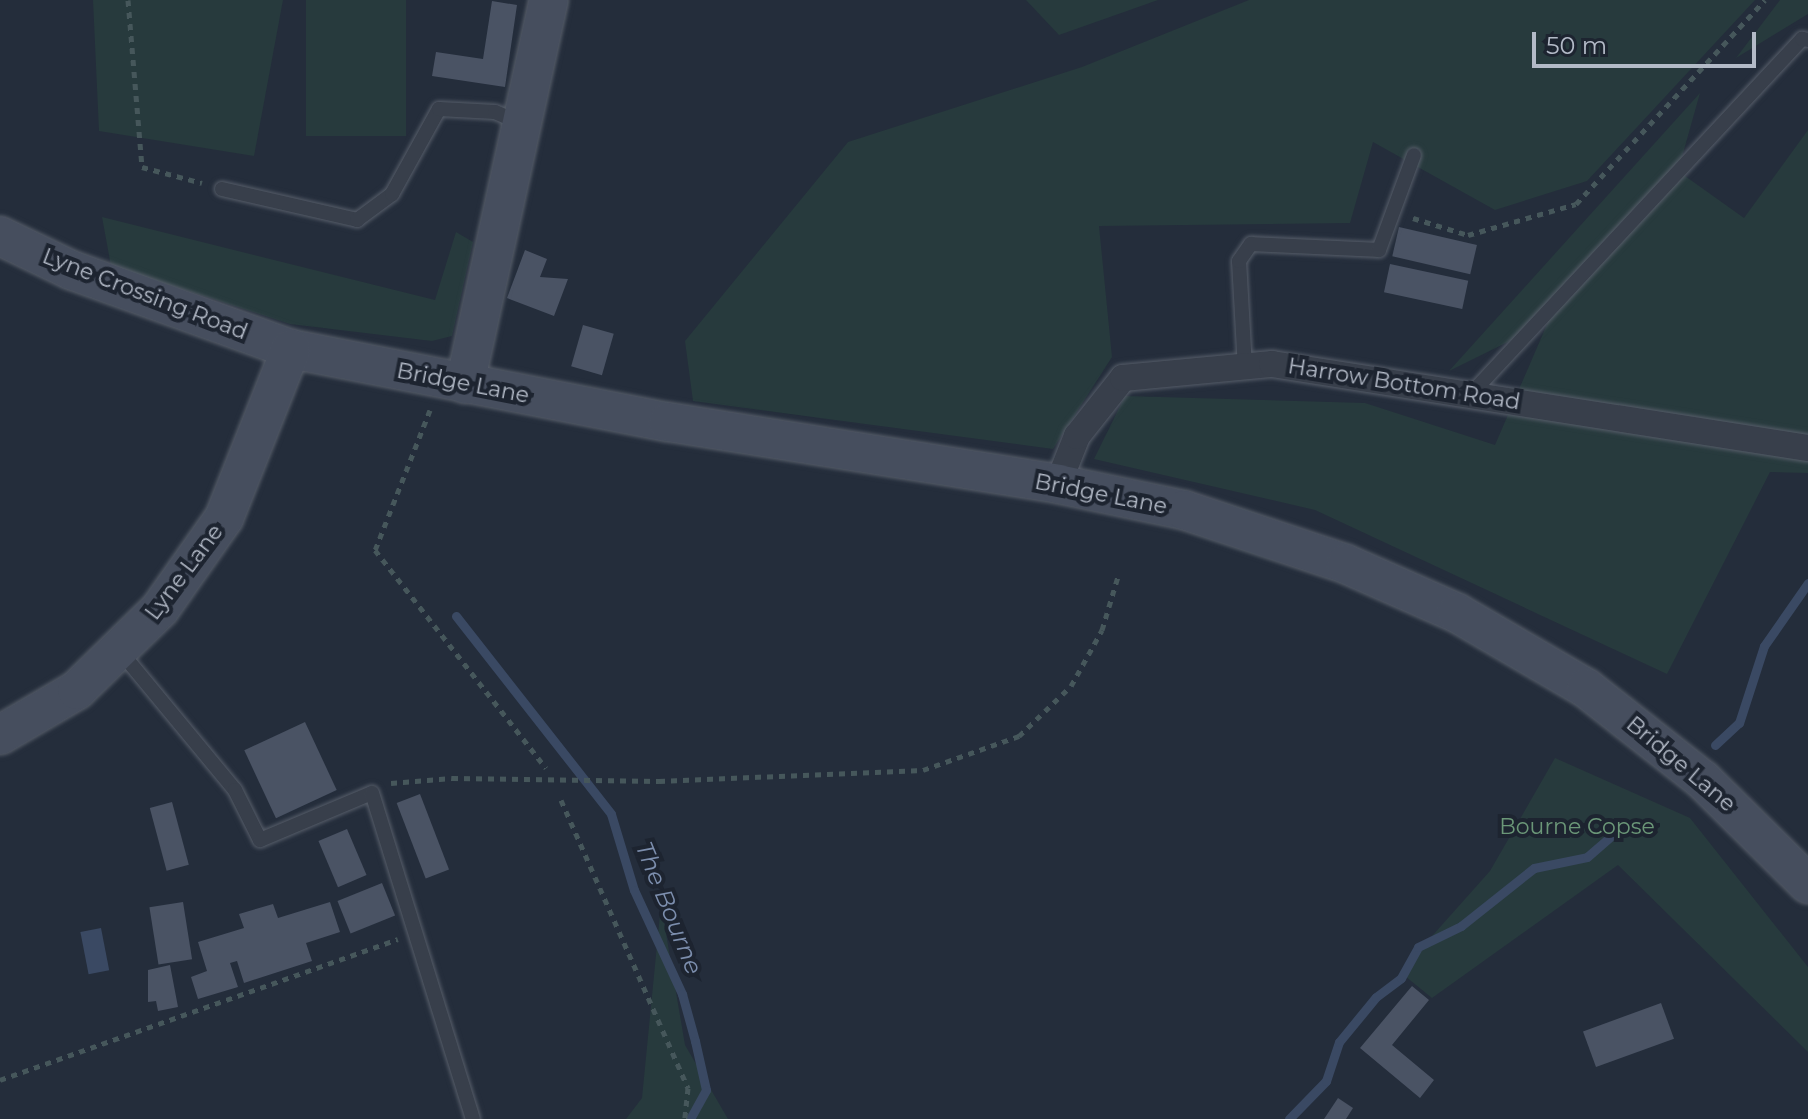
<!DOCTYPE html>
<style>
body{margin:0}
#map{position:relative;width:1808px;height:1119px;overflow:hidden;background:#242d3b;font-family:Montserrat,sans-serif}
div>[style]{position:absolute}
.green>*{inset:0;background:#273a3d;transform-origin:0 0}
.water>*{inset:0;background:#3a4963;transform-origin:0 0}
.stream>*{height:9px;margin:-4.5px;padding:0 4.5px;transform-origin:4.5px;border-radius:4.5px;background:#3a4963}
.building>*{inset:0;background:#4a5364;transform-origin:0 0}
.path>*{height:5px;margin-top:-2.5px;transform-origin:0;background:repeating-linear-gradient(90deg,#46575b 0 6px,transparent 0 12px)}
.roads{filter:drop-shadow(0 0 2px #565d69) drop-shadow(0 0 2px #565d69)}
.lane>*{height:14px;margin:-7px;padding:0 7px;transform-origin:7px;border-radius:7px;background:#383f4b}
.street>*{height:26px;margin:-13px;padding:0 13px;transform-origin:13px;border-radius:13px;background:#383f4b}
.secondary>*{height:38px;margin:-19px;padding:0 19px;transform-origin:19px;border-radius:19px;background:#464e5e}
span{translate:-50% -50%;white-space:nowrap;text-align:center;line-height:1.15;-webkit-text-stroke:8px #1d2430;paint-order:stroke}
.street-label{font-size:22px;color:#b3bac7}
.park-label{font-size:22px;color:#6b9778}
.water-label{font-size:24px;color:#7c8ead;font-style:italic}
.scale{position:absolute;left:1532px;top:32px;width:224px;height:36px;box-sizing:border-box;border:4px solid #b3bac7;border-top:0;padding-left:10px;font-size:24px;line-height:28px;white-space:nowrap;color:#b3bac7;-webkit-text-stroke:6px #1d2430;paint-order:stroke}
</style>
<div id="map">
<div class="green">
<div style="clip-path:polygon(93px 0,283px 0,254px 156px,99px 131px)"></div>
<div style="left:306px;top:0;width:100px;height:136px"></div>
<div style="clip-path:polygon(1026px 0,1158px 0,1059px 35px)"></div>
<div style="clip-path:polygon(1249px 0,1755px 0,1587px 181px,1495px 210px,1373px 142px,1350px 223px,1099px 226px,1112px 357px,1053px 449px,693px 401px,685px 341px,848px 142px,1082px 67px)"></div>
<div style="clip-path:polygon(1780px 0,1808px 0,1808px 14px,1736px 58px)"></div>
<div style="clip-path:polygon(1700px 93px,1678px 171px,1744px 218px,1808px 130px,1808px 473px,1770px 472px,1667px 674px,1315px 510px,1094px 459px,1125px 396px,1365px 403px,1495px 445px,1548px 322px,1449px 371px)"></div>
<div style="clip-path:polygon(102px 217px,435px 300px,456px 232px,473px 242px,452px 336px,432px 341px,290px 324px,111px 266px)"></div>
<div style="clip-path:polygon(1555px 758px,1690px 818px,1808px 967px,1808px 1052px,1618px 865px,1432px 998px,1400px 972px,1490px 871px)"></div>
<div style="clip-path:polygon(661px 904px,685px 1045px,728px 1119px,626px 1119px,642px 1098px)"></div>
</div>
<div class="water">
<div style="left:101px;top:928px;width:43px;height:21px;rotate:79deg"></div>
</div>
<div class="stream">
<div style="left:456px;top:616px;width:251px;rotate:51.9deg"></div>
<div style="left:611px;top:814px;width:79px;rotate:73.2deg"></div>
<div style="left:634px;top:890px;width:115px;rotate:65.2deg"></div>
<div style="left:682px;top:994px;width:49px;rotate:74.5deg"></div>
<div style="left:695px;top:1041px;width:50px;rotate:77.3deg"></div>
<div style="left:706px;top:1090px;width:33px;rotate:119deg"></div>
<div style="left:1715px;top:745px;width:33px;rotate:-43deg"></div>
<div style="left:1739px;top:723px;width:81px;rotate:-72deg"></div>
<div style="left:1764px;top:646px;width:77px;rotate:-55.1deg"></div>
<div style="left:1289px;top:1119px;width:53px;rotate:-45.8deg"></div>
<div style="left:1326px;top:1081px;width:41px;rotate:-71.6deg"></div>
<div style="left:1339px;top:1042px;width:58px;rotate:-50.6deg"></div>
<div style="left:1376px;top:997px;width:31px;rotate:-37deg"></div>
<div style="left:1401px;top:978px;width:35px;rotate:-61deg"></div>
<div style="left:1418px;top:947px;width:48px;rotate:-26deg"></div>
<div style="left:1461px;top:926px;width:93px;rotate:-38.5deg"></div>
<div style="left:1534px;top:868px;width:54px;rotate:-11.7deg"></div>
<div style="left:1587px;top:857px;width:30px;rotate:-41deg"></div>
</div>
<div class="building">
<div style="clip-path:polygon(492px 1px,517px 5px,505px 87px,432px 76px,436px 52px,483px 59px)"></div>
<div style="left:1399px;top:227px;width:80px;height:30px;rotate:13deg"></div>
<div style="clip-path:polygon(525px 250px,547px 259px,540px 277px,568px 279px,554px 316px,507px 298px)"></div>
<div style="left:1390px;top:264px;width:80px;height:29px;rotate:12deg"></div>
<div style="left:583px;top:325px;width:32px;height:43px;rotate:16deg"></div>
<div style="left:305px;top:722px;width:75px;height:67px;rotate:65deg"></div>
<div style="left:420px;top:794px;width:81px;height:25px;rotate:69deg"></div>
<div style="left:172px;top:802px;width:65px;height:23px;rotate:75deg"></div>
<div style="left:347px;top:829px;width:50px;height:31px;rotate:67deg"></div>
<div style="left:382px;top:883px;width:35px;height:48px;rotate:68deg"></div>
<div style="left:183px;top:902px;width:58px;height:34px;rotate:81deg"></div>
<div style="clip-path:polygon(330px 902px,340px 932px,306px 943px,312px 961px,244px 983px,237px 961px,230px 963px,238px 987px,198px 999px,191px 977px,207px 971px,198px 942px,244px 928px,239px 914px,273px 904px,278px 918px)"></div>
<div style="clip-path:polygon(170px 965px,178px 1007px,158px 1011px,156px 1001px,148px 1002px,148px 970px)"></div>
<div style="clip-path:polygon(1412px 986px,1429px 1000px,1392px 1045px,1434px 1080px,1420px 1098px,1360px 1048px)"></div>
<div style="left:1661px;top:1003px;width:38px;height:83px;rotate:70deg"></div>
<div style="clip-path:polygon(1338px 1098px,1353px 1108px,1346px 1119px,1324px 1119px)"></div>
</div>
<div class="path">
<div style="left:128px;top:0;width:168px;rotate:85.2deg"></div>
<div style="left:142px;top:167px;width:62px;rotate:14.9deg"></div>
<div style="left:1413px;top:218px;width:58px;rotate:17.2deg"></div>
<div style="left:1468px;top:235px;width:112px;rotate:-16deg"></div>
<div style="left:1576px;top:204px;width:278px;rotate:-47.2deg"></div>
<div style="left:430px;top:410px;width:150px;rotate:111.4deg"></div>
<div style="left:375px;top:550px;width:277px;rotate:51.9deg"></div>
<div style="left:391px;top:783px;width:61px;rotate:-4.7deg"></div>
<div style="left:452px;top:778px;width:207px;rotate:0.8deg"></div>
<div style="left:659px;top:781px;width:264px;rotate:-2.4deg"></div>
<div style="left:923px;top:770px;width:102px;rotate:-19.5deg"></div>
<div style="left:1019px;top:736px;width:72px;rotate:-43.9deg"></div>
<div style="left:1071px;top:686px;width:64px;rotate:-61deg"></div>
<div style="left:1102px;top:630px;width:59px;rotate:-73.4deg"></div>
<div style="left:561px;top:800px;width:315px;rotate:66.2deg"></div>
<div style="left:688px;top:1088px;width:31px;rotate:96deg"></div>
<div style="left:0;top:1080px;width:422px;rotate:-19.5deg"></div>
</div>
<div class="roads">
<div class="lane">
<div style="left:222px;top:189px;width:139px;rotate:12.9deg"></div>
<div style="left:357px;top:220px;width:44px;rotate:-36.6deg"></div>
<div style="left:392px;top:194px;width:97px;rotate:-61.1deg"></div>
<div style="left:439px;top:109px;width:56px;rotate:3.1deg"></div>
<div style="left:495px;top:112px;width:28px;rotate:23deg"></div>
<div style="left:1245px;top:368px;width:107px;rotate:-93.2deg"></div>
<div style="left:1239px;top:261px;width:21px;rotate:-55deg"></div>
<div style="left:1251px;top:244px;width:128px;rotate:2.7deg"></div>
<div style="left:1379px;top:250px;width:101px;rotate:-69.8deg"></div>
<div style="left:1470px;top:395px;width:487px;rotate:-47deg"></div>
<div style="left:1802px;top:39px;width:6px;rotate:9deg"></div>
<div style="left:120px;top:651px;width:180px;rotate:50.4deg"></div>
<div style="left:235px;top:790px;width:56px;rotate:63.4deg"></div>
<div style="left:260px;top:840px;width:121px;rotate:-22.8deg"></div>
<div style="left:372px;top:793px;width:341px;rotate:72.8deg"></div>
</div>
<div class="street">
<div style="left:1058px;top:484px;width:52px;rotate:-68.4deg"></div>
<div style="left:1077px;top:436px;width:74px;rotate:-51.6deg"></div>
<div style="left:1123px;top:378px;width:150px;rotate:-5.4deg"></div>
<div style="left:1272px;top:364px;width:543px;rotate:8.91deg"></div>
</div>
<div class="secondary">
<div style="left:0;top:236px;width:79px;rotate:25.6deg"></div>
<div style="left:71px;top:270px;width:234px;rotate:19.8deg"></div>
<div style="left:291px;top:349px;width:384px;rotate:11deg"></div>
<div style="left:668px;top:422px;width:395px;rotate:9deg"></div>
<div style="left:1058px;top:484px;width:129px;rotate:11.7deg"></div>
<div style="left:1184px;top:510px;width:171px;rotate:18.4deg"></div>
<div style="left:1346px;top:564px;width:121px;rotate:23.8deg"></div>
<div style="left:1457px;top:613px;width:149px;rotate:30.2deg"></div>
<div style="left:1586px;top:688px;width:149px;rotate:38.2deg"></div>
<div style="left:1703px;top:780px;width:148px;rotate:44.7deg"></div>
<div style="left:465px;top:384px;width:393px;rotate:-77.7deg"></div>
<div style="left:0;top:735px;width:89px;rotate:-30.3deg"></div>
<div style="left:77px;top:690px;width:116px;rotate:-44.3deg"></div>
<div style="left:160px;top:609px;width:111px;rotate:-54.9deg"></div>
<div style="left:224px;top:518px;width:182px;rotate:-68.4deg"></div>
</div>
</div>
<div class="street-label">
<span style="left:145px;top:294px;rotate:21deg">Lyne Crossing Road</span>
<span style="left:463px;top:383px;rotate:11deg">Bridge Lane</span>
<span style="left:1404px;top:384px;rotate:9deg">Harrow Bottom Road</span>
<span style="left:1101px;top:494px;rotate:11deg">Bridge Lane</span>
<span style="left:184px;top:572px;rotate:-53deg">Lyne Lane</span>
<span style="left:1681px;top:764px;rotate:40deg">Bridge Lane</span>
</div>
<div class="park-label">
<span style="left:1577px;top:827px">Bourne Copse</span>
</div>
<div class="water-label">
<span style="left:669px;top:908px;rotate:68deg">The Bourne</span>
</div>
<div class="scale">50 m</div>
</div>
